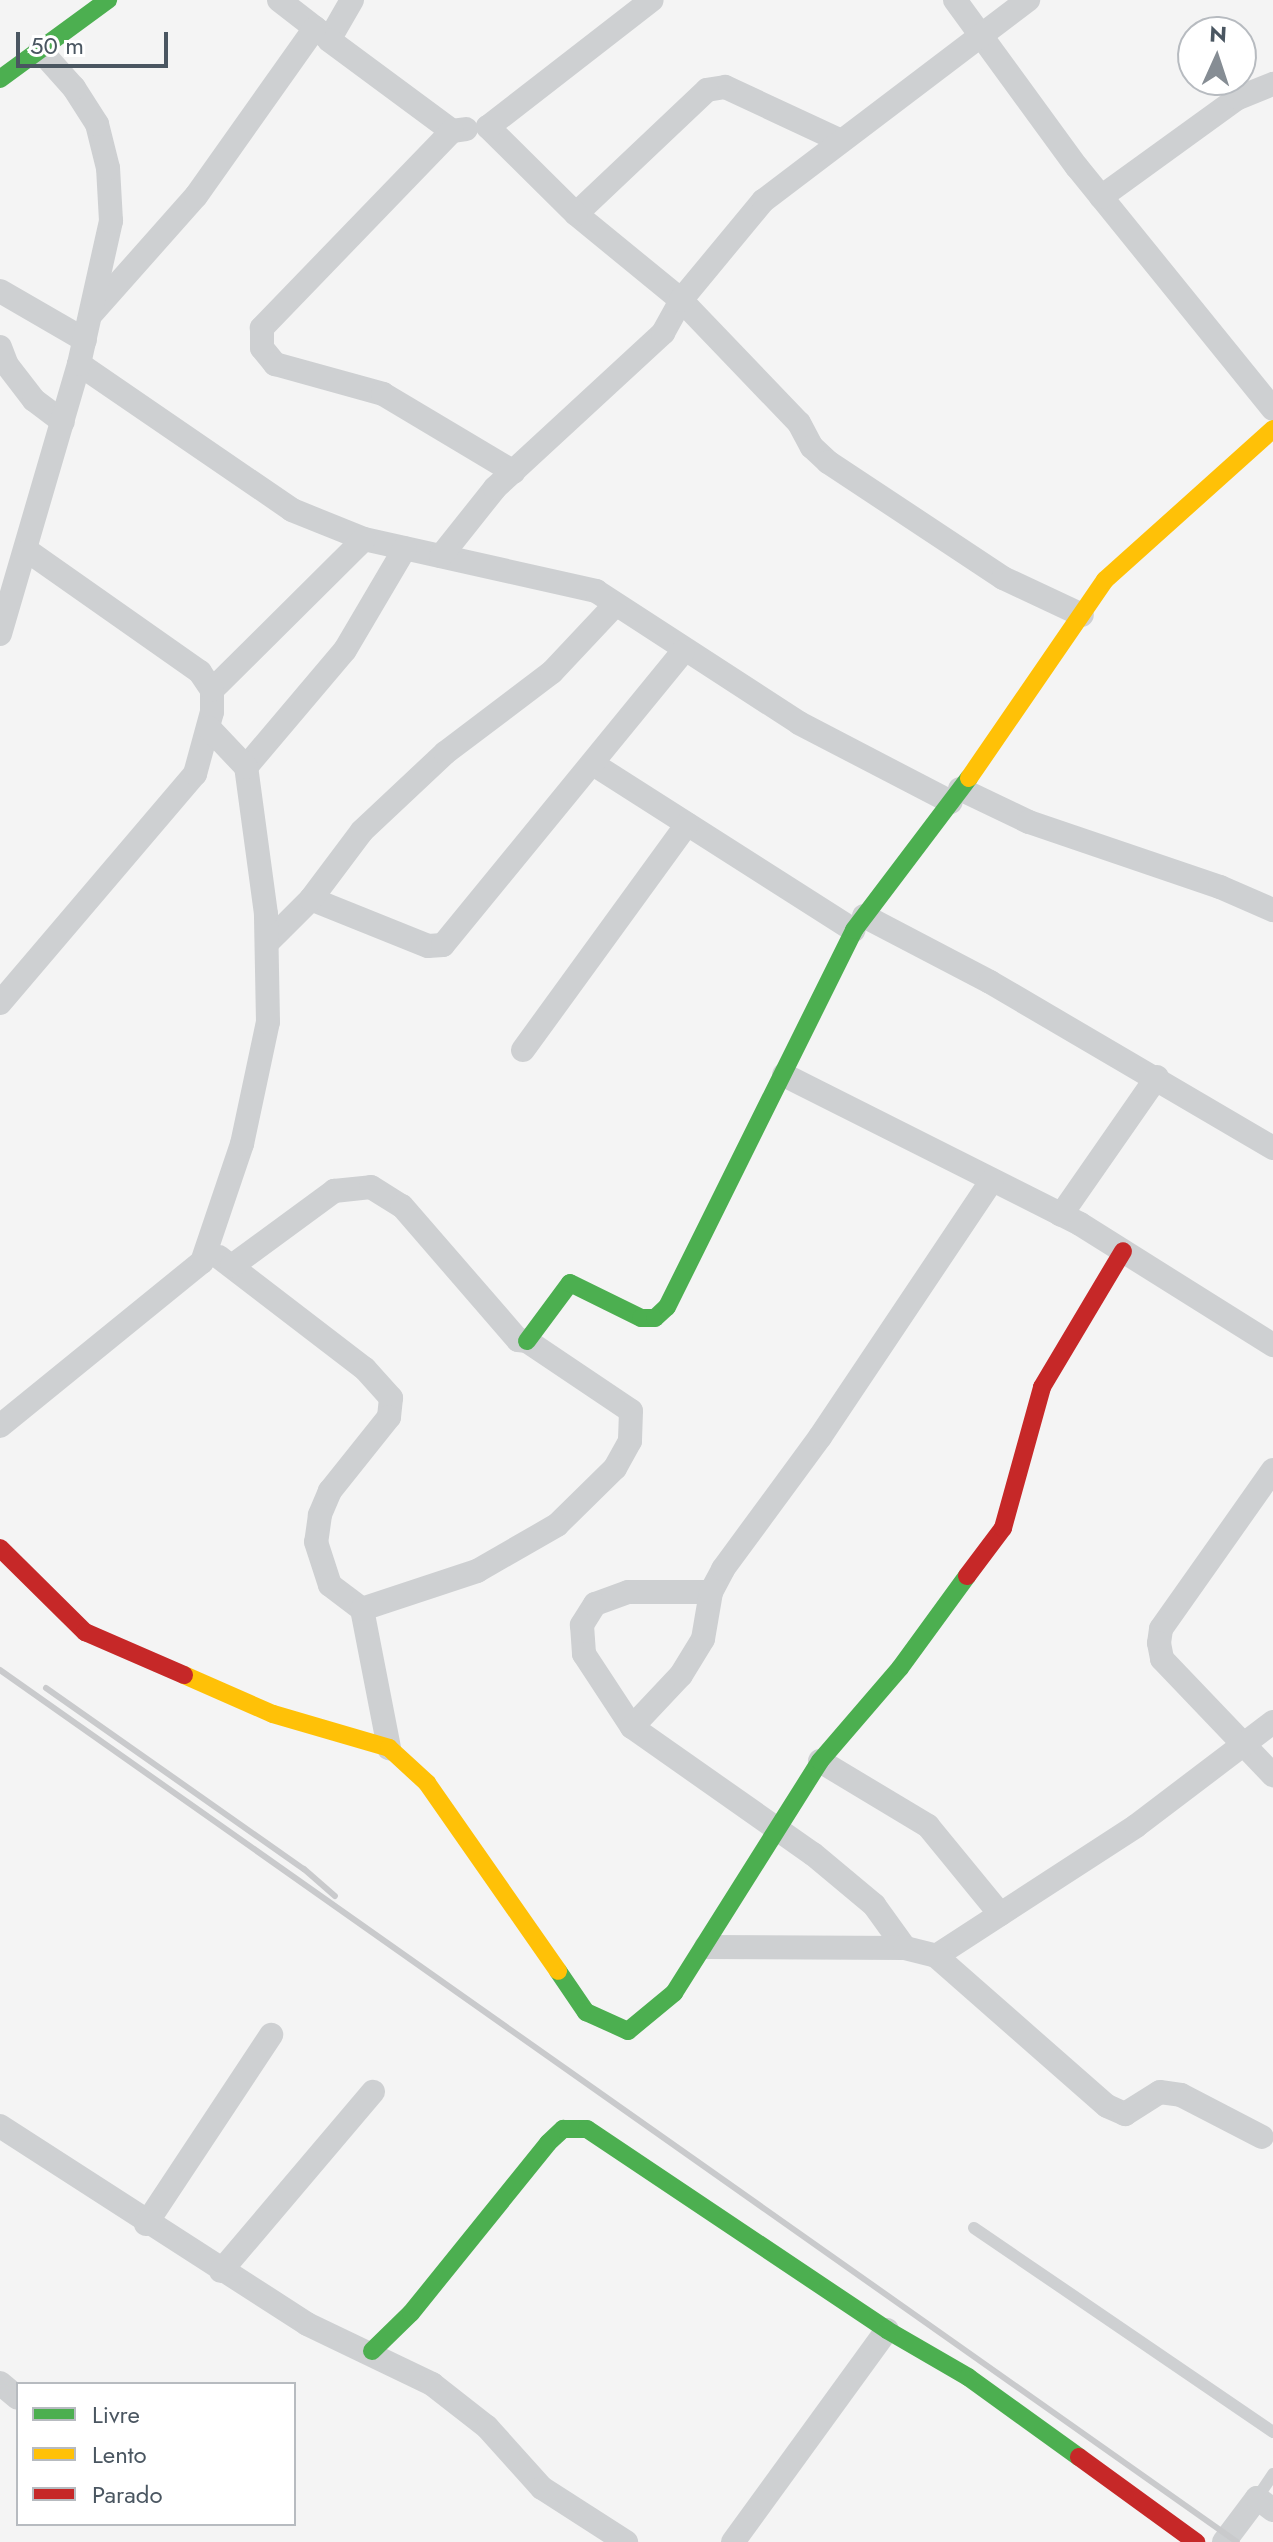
<!DOCTYPE html>
<style>
body{margin:0}
#map{position:relative;width:1273px;height:2542px;overflow:hidden;background:#f4f4f4;font-family:Jost,sans-serif}
div>[style]{position:absolute}
.lane>*{height:12px;margin:-6px;padding:0 6px;transform-origin:6px;border-radius:6px;background:#ced0d2}
.street>*{height:24px;margin:-12px;padding:0 12px;transform-origin:12px;border-radius:12px;background:#ced0d2}
.fast>*{height:18px;margin:-9px;padding:0 9px;transform-origin:9px;border-radius:9px;background:#4caf50}
.slow>*{height:18px;margin:-9px;padding:0 9px;transform-origin:9px;border-radius:9px;background:#ffc107}
.jam>*{height:18px;margin:-9px;padding:0 9px;transform-origin:9px;border-radius:9px;background:#c62828}
.rail>*{height:6px;margin:-3px;padding:0 3px;transform-origin:3px;border-radius:3px;background:#c9cacc}
span{translate:-50% -50%;white-space:nowrap;text-align:center;line-height:1.15;-webkit-text-stroke:7px #fff;paint-order:stroke}
.legend{position:absolute;left:16px;top:2382px;width:280px;height:144px;box-sizing:border-box;background:#fff;border:2px solid #b7bbc0;margin:0;padding:10px 14px;list-style:none;font-size:24px;color:#4a5661}
.legend li{display:flex;align-items:center;gap:16px;height:40px}
.legend b{width:40px;border:2px solid #b7bbc0}
.north{position:absolute;left:1177px;top:16px;width:80px;height:80px;box-sizing:border-box;background:#fff;border:2px solid #b7bbc0;border-radius:50%;rotate:3deg;font-size:22px;font-weight:700;line-height:32px;text-align:center;color:#4a5661}
.north::after{content:'';display:block;margin:auto;width:28px;height:36px;background:#868d94;clip-path:polygon(50% 0,100% 100%,50% 72%,0 100%)}
.scale{position:absolute;left:16px;top:32px;width:152px;height:36px;box-sizing:border-box;border:4px solid #4a5661;border-top:0;padding-left:10px;font-size:24px;line-height:28px;white-space:nowrap;color:#4a5661;-webkit-text-stroke:6px #fff;paint-order:stroke}
</style>
<div id="map">
<div class="lane">
<div style="left:974px;top:2228px;width:362px;rotate:34.3deg"></div>
<div style="left:1257px;top:2498px;width:29px;rotate:-56deg"></div>
</div>
<div class="street">
<div style="left:279px;top:0;width:62px;rotate:37.8deg"></div>
<div style="left:352px;top:0;width:46px;rotate:119.9deg"></div>
<div style="left:329px;top:40px;width:153px;rotate:36.5deg"></div>
<div style="left:452px;top:131px;width:14px;rotate:-8deg"></div>
<div style="left:955px;top:0;width:207px;rotate:53.9deg"></div>
<div style="left:1077px;top:167px;width:311px;rotate:51deg"></div>
<div style="left:452px;top:131px;width:274px;rotate:134deg"></div>
<div style="left:262px;top:328px;width:20px;rotate:90deg"></div>
<div style="left:262px;top:348px;width:21px;rotate:51deg"></div>
<div style="left:275px;top:364px;width:112px;rotate:15.5deg"></div>
<div style="left:383px;top:394px;width:152px;rotate:30.8deg"></div>
<div style="left:841px;top:141px;width:128px;rotate:-155deg"></div>
<div style="left:725px;top:87px;width:18px;rotate:171deg"></div>
<div style="left:707px;top:90px;width:180px;rotate:136.6deg"></div>
<div style="left:576px;top:214px;width:136px;rotate:39.3deg"></div>
<div style="left:681px;top:300px;width:170px;rotate:46.2deg"></div>
<div style="left:799px;top:423px;width:27px;rotate:62deg"></div>
<div style="left:812px;top:447px;width:22px;rotate:43deg"></div>
<div style="left:828px;top:462px;width:210px;rotate:33.5deg"></div>
<div style="left:1003px;top:578px;width:87px;rotate:25.1deg"></div>
<div style="left:1101px;top:197px;width:169px;rotate:-35.9deg"></div>
<div style="left:1238px;top:98px;width:38px;rotate:-22deg"></div>
<div style="left:576px;top:214px;width:124px;rotate:-135.3deg"></div>
<div style="left:488px;top:127px;width:207px;rotate:-37.8deg"></div>
<div style="left:0;top:291px;width:98px;rotate:30deg"></div>
<div style="left:93px;top:312px;width:155px;rotate:-48.4deg"></div>
<div style="left:196px;top:196px;width:206px;rotate:-54.7deg"></div>
<div style="left:0;top:347px;width:19px;rotate:69deg"></div>
<div style="left:7px;top:365px;width:44px;rotate:52.4deg"></div>
<div style="left:34px;top:400px;width:36px;rotate:37deg"></div>
<div style="left:79px;top:364px;width:258px;rotate:34.4deg"></div>
<div style="left:292px;top:510px;width:78px;rotate:21.9deg"></div>
<div style="left:364px;top:539px;width:238px;rotate:12.6deg"></div>
<div style="left:596px;top:591px;width:242px;rotate:33deg"></div>
<div style="left:799px;top:723px;width:171px;rotate:27.5deg"></div>
<div style="left:441px;top:556px;width:87px;rotate:-51.5deg"></div>
<div style="left:495px;top:488px;width:229px;rotate:-42.7deg"></div>
<div style="left:663px;top:333px;width:38px;rotate:-61deg"></div>
<div style="left:681px;top:300px;width:129px;rotate:-50.4deg"></div>
<div style="left:763px;top:201px;width:333px;rotate:-37.2deg"></div>
<div style="left:0;top:634px;width:281px;rotate:-73.7deg"></div>
<div style="left:79px;top:364px;width:147px;rotate:-77.4deg"></div>
<div style="left:111px;top:221px;width:53px;rotate:-93.2deg"></div>
<div style="left:108px;top:168px;width:45px;rotate:-104deg"></div>
<div style="left:97px;top:124px;width:43px;rotate:-122.6deg"></div>
<div style="left:74px;top:88px;width:51px;rotate:-131.8deg"></div>
<div style="left:212px;top:690px;width:214px;rotate:-44.8deg"></div>
<div style="left:593px;top:764px;width:309px;rotate:32.5deg"></div>
<div style="left:246px;top:767px;width:153px;rotate:-49.8deg"></div>
<div style="left:345px;top:650px;width:118px;rotate:-59.5deg"></div>
<div style="left:960px;top:789px;width:76px;rotate:25.6deg"></div>
<div style="left:1029px;top:822px;width:202px;rotate:18.8deg"></div>
<div style="left:1220px;top:887px;width:58px;rotate:23.5deg"></div>
<div style="left:311px;top:899px;width:126px;rotate:21.9deg"></div>
<div style="left:428px;top:946px;width:15px;rotate:-4deg"></div>
<div style="left:443px;top:945px;width:379px;rotate:-50.7deg"></div>
<div style="left:864px;top:916px;width:142px;rotate:27.6deg"></div>
<div style="left:990px;top:982px;width:328px;rotate:30.4deg"></div>
<div style="left:267px;top:943px;width:62px;rotate:-45deg"></div>
<div style="left:311px;top:899px;width:85px;rotate:-53.1deg"></div>
<div style="left:362px;top:831px;width:114px;rotate:-43.2deg"></div>
<div style="left:445px;top:753px;width:134px;rotate:-37.1deg"></div>
<div style="left:552px;top:672px;width:92px;rotate:-46.8deg"></div>
<div style="left:0;top:1003px;width:301px;rotate:-49.6deg"></div>
<div style="left:195px;top:774px;width:64px;rotate:-74.7deg"></div>
<div style="left:212px;top:712px;width:22px;rotate:-90deg"></div>
<div style="left:212px;top:690px;width:22px;rotate:-124deg"></div>
<div style="left:200px;top:672px;width:210px;rotate:-144.9deg"></div>
<div style="left:523px;top:1050px;width:279px;rotate:-54deg"></div>
<div style="left:784px;top:1075px;width:331px;rotate:26.7deg"></div>
<div style="left:1080px;top:1224px;width:228px;rotate:32.1deg"></div>
<div style="left:1061px;top:1215px;width:168px;rotate:-55.2deg"></div>
<div style="left:219px;top:1257px;width:184px;rotate:37.5deg"></div>
<div style="left:365px;top:1369px;width:39px;rotate:48deg"></div>
<div style="left:391px;top:1398px;width:19px;rotate:96deg"></div>
<div style="left:389px;top:1417px;width:95px;rotate:128.6deg"></div>
<div style="left:330px;top:1491px;width:26px;rotate:113deg"></div>
<div style="left:320px;top:1515px;width:27px;rotate:98deg"></div>
<div style="left:316px;top:1542px;width:45px;rotate:72deg"></div>
<div style="left:330px;top:1585px;width:40px;rotate:37deg"></div>
<div style="left:362px;top:1609px;width:142px;rotate:79deg"></div>
<div style="left:232px;top:1266px;width:127px;rotate:-36.3deg"></div>
<div style="left:334px;top:1191px;width:37px;rotate:-6deg"></div>
<div style="left:371px;top:1187px;width:36px;rotate:32deg"></div>
<div style="left:402px;top:1206px;width:177px;rotate:49.1deg"></div>
<div style="left:518px;top:1340px;width:9px;rotate:6deg"></div>
<div style="left:527px;top:1341px;width:125px;rotate:33.9deg"></div>
<div style="left:631px;top:1411px;width:30px;rotate:92deg"></div>
<div style="left:630px;top:1441px;width:31px;rotate:119deg"></div>
<div style="left:615px;top:1468px;width:81px;rotate:135.5deg"></div>
<div style="left:557px;top:1525px;width:92px;rotate:150.1deg"></div>
<div style="left:477px;top:1571px;width:121px;rotate:161.7deg"></div>
<div style="left:0;top:1426px;width:260px;rotate:-39.1deg"></div>
<div style="left:202px;top:1262px;width:125px;rotate:-71.3deg"></div>
<div style="left:242px;top:1144px;width:125px;rotate:-78deg"></div>
<div style="left:268px;top:1022px;width:108px;rotate:-91.1deg"></div>
<div style="left:266px;top:914px;width:148px;rotate:-97.7deg"></div>
<div style="left:246px;top:767px;width:54px;rotate:-133.5deg"></div>
<div style="left:1273px;top:1470px;width:194px;rotate:125.2deg"></div>
<div style="left:1161px;top:1629px;width:14px;rotate:98deg"></div>
<div style="left:1159px;top:1643px;width:16px;rotate:79deg"></div>
<div style="left:1162px;top:1659px;width:161px;rotate:46.3deg"></div>
<div style="left:711px;top:1592px;width:83px;rotate:180deg"></div>
<div style="left:628px;top:1592px;width:35px;rotate:160deg"></div>
<div style="left:595px;top:1604px;width:25px;rotate:122deg"></div>
<div style="left:582px;top:1625px;width:29px;rotate:86deg"></div>
<div style="left:584px;top:1654px;width:87px;rotate:56.7deg"></div>
<div style="left:632px;top:1727px;width:221px;rotate:35.1deg"></div>
<div style="left:813px;top:1854px;width:80px;rotate:39.9deg"></div>
<div style="left:874px;top:1905px;width:53px;rotate:54.2deg"></div>
<div style="left:632px;top:1727px;width:71px;rotate:-46.7deg"></div>
<div style="left:681px;top:1675px;width:42px;rotate:-58.6deg"></div>
<div style="left:703px;top:1639px;width:48px;rotate:-80.3deg"></div>
<div style="left:711px;top:1592px;width:26px;rotate:-62deg"></div>
<div style="left:723px;top:1569px;width:164px;rotate:-53.7deg"></div>
<div style="left:820px;top:1437px;width:309px;rotate:-56.2deg"></div>
<div style="left:820px;top:1761px;width:126px;rotate:31deg"></div>
<div style="left:928px;top:1826px;width:114px;rotate:50.7deg"></div>
<div style="left:706px;top:1947px;width:199px;rotate:0.3deg"></div>
<div style="left:905px;top:1948px;width:32px;rotate:14deg"></div>
<div style="left:936px;top:1956px;width:239px;rotate:-33deg"></div>
<div style="left:1136px;top:1826px;width:172px;rotate:-37.2deg"></div>
<div style="left:936px;top:1956px;width:227px;rotate:41.3deg"></div>
<div style="left:1107px;top:2106px;width:20px;rotate:24deg"></div>
<div style="left:1125px;top:2114px;width:41px;rotate:-32.2deg"></div>
<div style="left:1160px;top:2092px;width:21px;rotate:8deg"></div>
<div style="left:1181px;top:2095px;width:91px;rotate:27.4deg"></div>
<div style="left:0;top:2126px;width:365px;rotate:32.8deg"></div>
<div style="left:307px;top:2324px;width:139px;rotate:25.6deg"></div>
<div style="left:432px;top:2384px;width:70px;rotate:38deg"></div>
<div style="left:487px;top:2427px;width:82px;rotate:48deg"></div>
<div style="left:542px;top:2488px;width:100px;rotate:32.7deg"></div>
<div style="left:146px;top:2224px;width:227px;rotate:-56.5deg"></div>
<div style="left:221px;top:2271px;width:235px;rotate:-49.7deg"></div>
<div style="left:0;top:2383px;width:23px;rotate:40deg"></div>
<div style="left:733px;top:2542px;width:262px;rotate:-54deg"></div>
<div style="left:1224px;top:2542px;width:55px;rotate:-53.1deg"></div>
<div style="left:1257px;top:2498px;width:20px;rotate:37deg"></div>
</div>
<div class="fast">
<div style="left:0;top:79px;width:134px;rotate:-36.2deg"></div>
<div style="left:527px;top:1341px;width:72px;rotate:-53.4deg"></div>
<div style="left:570px;top:1283px;width:79px;rotate:26.2deg"></div>
<div style="left:641px;top:1318px;width:14px"></div>
<div style="left:655px;top:1318px;width:16px;rotate:-43deg"></div>
<div style="left:667px;top:1307px;width:421px;rotate:-63.6deg"></div>
<div style="left:854px;top:930px;width:191px;rotate:-52.9deg"></div>
<div style="left:558px;top:1971px;width:50px;rotate:55.7deg"></div>
<div style="left:586px;top:2012px;width:46px;rotate:24.3deg"></div>
<div style="left:628px;top:2031px;width:60px;rotate:-39.6deg"></div>
<div style="left:674px;top:1993px;width:274px;rotate:-57.8deg"></div>
<div style="left:820px;top:1761px;width:123px;rotate:-49.3deg"></div>
<div style="left:900px;top:1668px;width:114px;rotate:-53.9deg"></div>
<div style="left:372px;top:2351px;width:54px;rotate:-44.3deg"></div>
<div style="left:411px;top:2313px;width:218px;rotate:-51.1deg"></div>
<div style="left:548px;top:2143px;width:21px;rotate:-43deg"></div>
<div style="left:563px;top:2129px;width:24px"></div>
<div style="left:587px;top:2129px;width:361px;rotate:33.8deg"></div>
<div style="left:887px;top:2330px;width:94px;rotate:30.1deg"></div>
<div style="left:968px;top:2377px;width:137px;rotate:35.8deg"></div>
</div>
<div class="slow">
<div style="left:969px;top:778px;width:240px;rotate:-55.5deg"></div>
<div style="left:1105px;top:580px;width:226px;rotate:-41.9deg"></div>
<div style="left:184px;top:1675px;width:97px;rotate:23.7deg"></div>
<div style="left:273px;top:1714px;width:121px;rotate:16.3deg"></div>
<div style="left:389px;top:1748px;width:52px;rotate:42.6deg"></div>
<div style="left:427px;top:1783px;width:229px;rotate:55.1deg"></div>
</div>
<div class="jam">
<div style="left:0;top:1548px;width:120px;rotate:44.7deg"></div>
<div style="left:85px;top:1632px;width:108px;rotate:23.5deg"></div>
<div style="left:967px;top:1576px;width:60px;rotate:-53.1deg"></div>
<div style="left:1003px;top:1528px;width:146px;rotate:-74.5deg"></div>
<div style="left:1042px;top:1387px;width:158px;rotate:-59.2deg"></div>
<div style="left:1079px;top:2457px;width:145px;rotate:36deg"></div>
</div>
<div class="rail">
<div style="left:0;top:1670px;width:1513px;rotate:35.18deg"></div>
<div style="left:46px;top:1688px;width:315px;rotate:35.1deg"></div>
<div style="left:304px;top:1869px;width:41px;rotate:41.1deg"></div>
</div>
<ul class="legend">
<li><b style="height:10px;background:#4caf50"></b>Livre</li>
<li><b style="height:10px;background:#ffc107"></b>Lento</li>
<li><b style="height:10px;background:#c62828"></b>Parado</li>
</ul>
<div class="north">N</div>
<div class="scale">50 m</div>
</div>
